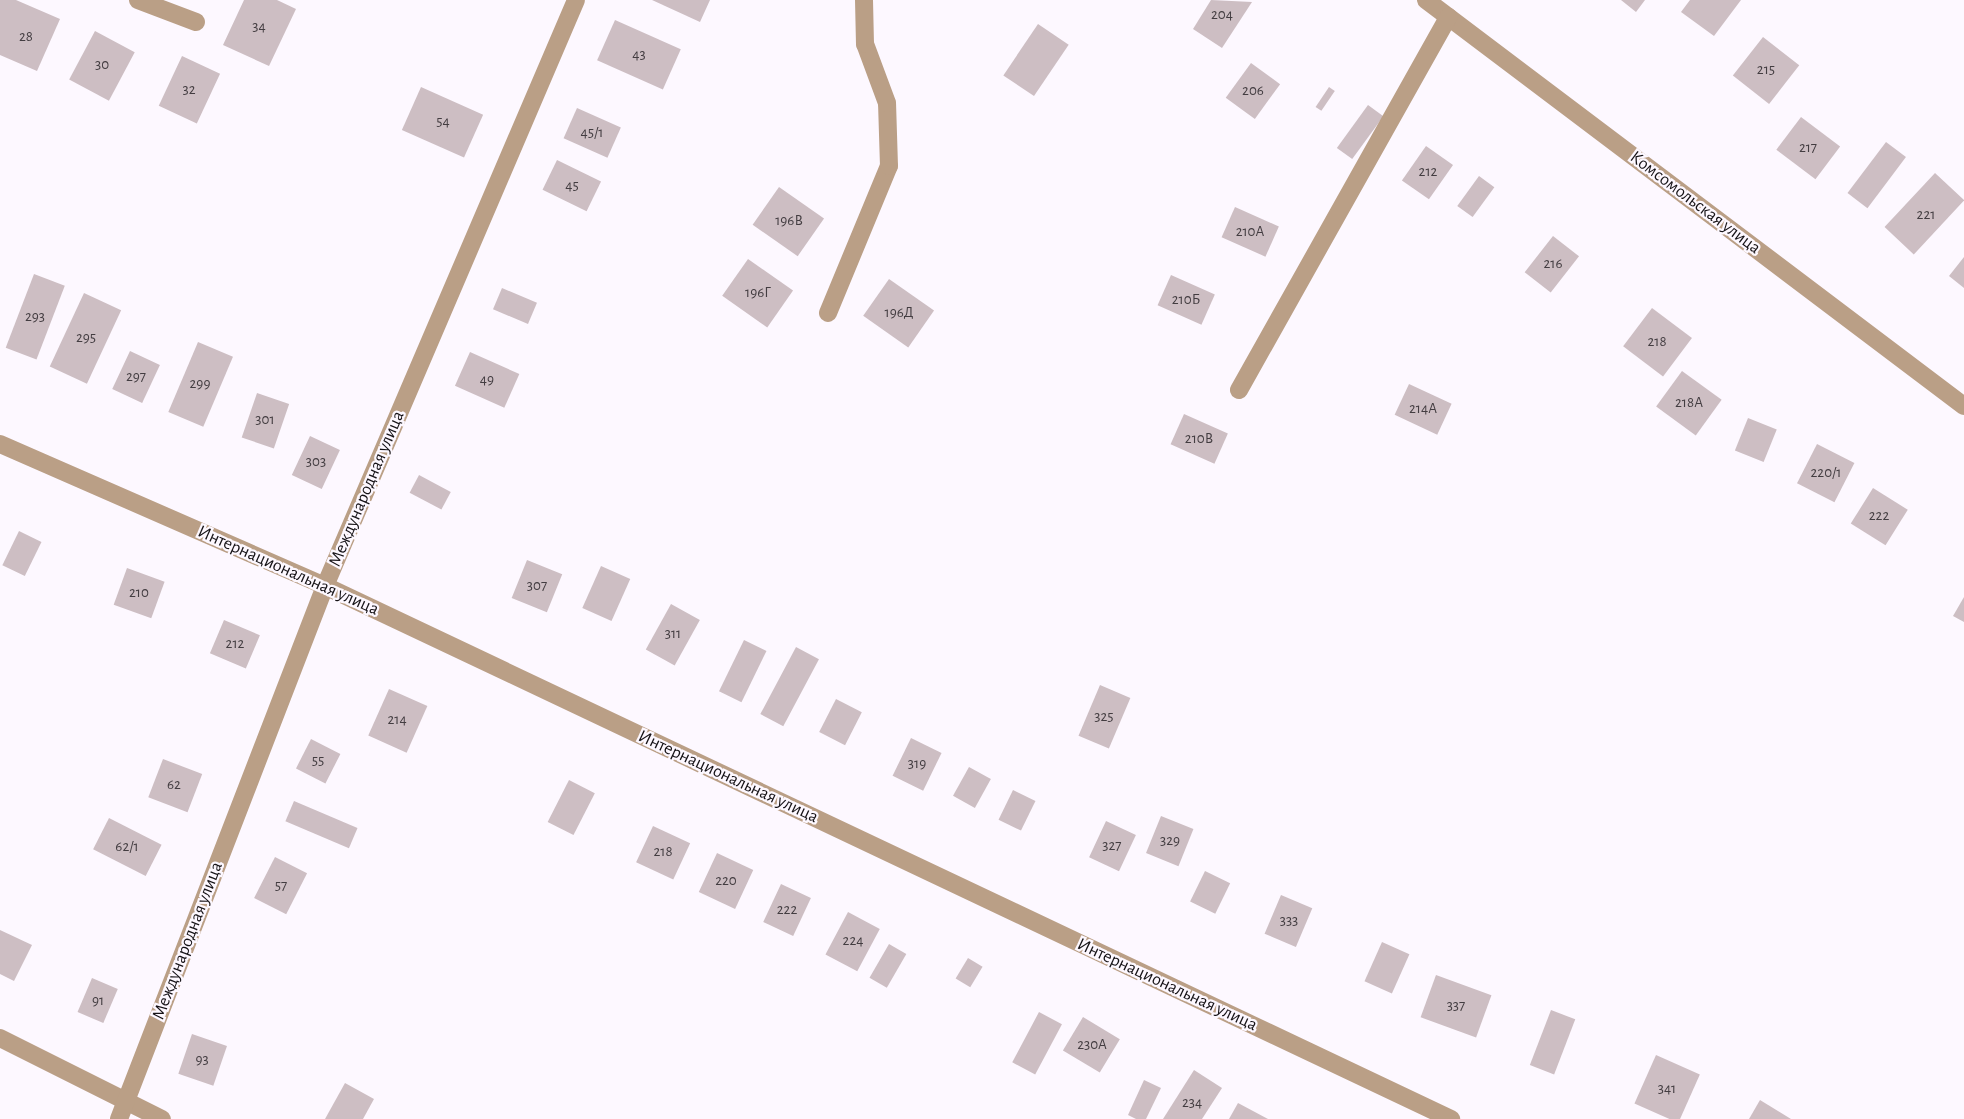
<!DOCTYPE html>
<meta charset="utf-8">
<style>
body{margin:0}
#map{position:relative;width:1964px;height:1119px;overflow:hidden;background:#fdf8ff;font-family:"Alegreya Sans",sans-serif}
div>[style]{position:absolute}
.building>*{inset:0;background:#cdbec3;transform-origin:0 0}
.minor>*{height:18px;margin:-9px;padding:0 9px;transform-origin:9px;border-radius:9px;background:#ba9f86}
span{translate:-50% -50%;white-space:nowrap;text-align:center;line-height:1.15;-webkit-text-stroke:4.5px #fdf8ff;paint-order:stroke}
.number-label{font-size:15px;color:#433d41}
.number-label span{-webkit-text-stroke-width:0}
.street-label{font-size:18px;color:#151216}
</style>
<div id="map">
<div class="building">
<div style="clip-path:polygon(0 0,16px 0,60px 19px,37px 71px,0 55px)"></div>
<div style="clip-path:polygon(244px 0,277px 0,296px 9px,269px 66px,223px 45px)"></div>
<div style="clip-path:polygon(652px 0,710px 0,700px 22px)"></div>
<div style="clip-path:polygon(1211px 0,1252px 2px,1222px 48px,1193px 29px)"></div>
<div style="clip-path:polygon(1621px 0,1645px 0,1636px 12px)"></div>
<div style="clip-path:polygon(1690px 0,1741px 0,1714px 36px,1681px 12px)"></div>
<div style="left:615px;top:20px;width:72px;height:44px;rotate:24deg"></div>
<div style="left:1038px;top:24px;width:37px;height:62px;rotate:34deg"></div>
<div style="left:95px;top:31px;width:45px;height:55px;rotate:28deg"></div>
<div style="left:1763px;top:37px;width:46px;height:49px;rotate:38deg"></div>
<div style="left:182px;top:56px;width:42px;height:55px;rotate:25deg"></div>
<div style="left:1251px;top:63px;width:36px;height:43px;rotate:36deg"></div>
<div style="left:421px;top:87px;width:68px;height:47px;rotate:24deg"></div>
<div style="left:1329px;top:87px;width:7px;height:24px;rotate:34deg"></div>
<div style="left:1368px;top:105px;width:19px;height:53px;rotate:36deg"></div>
<div style="left:577px;top:108px;width:48px;height:33px;rotate:24deg"></div>
<div style="left:1801px;top:117px;width:49px;height:41px;rotate:37deg"></div>
<div style="left:1886px;top:142px;width:25px;height:64px;rotate:37deg"></div>
<div style="left:1426px;top:146px;width:33px;height:42px;rotate:35deg"></div>
<div style="left:557px;top:160px;width:49px;height:33px;rotate:26deg"></div>
<div style="left:1935px;top:173px;width:40px;height:74px;rotate:43deg"></div>
<div style="left:1479px;top:176px;width:19px;height:37px;rotate:36deg"></div>
<div style="left:779px;top:187px;width:55px;height:46px;rotate:35deg"></div>
<div style="left:1235px;top:207px;width:48px;height:33px;rotate:24deg"></div>
<div style="left:1553px;top:236px;width:33px;height:46px;rotate:38deg"></div>
<div style="clip-path:polygon(1964px 257px,1964px 288px,1949px 276px)"></div>
<div style="left:748px;top:259px;width:55px;height:45px;rotate:35deg"></div>
<div style="left:34px;top:274px;width:33px;height:79px;rotate:21deg"></div>
<div style="left:1171px;top:275px;width:48px;height:33px;rotate:24deg"></div>
<div style="left:889px;top:279px;width:55px;height:45px;rotate:35deg"></div>
<div style="left:502px;top:288px;width:38px;height:23px;rotate:23deg"></div>
<div style="left:84px;top:293px;width:41px;height:81px;rotate:25deg"></div>
<div style="left:1652px;top:308px;width:50px;height:48px;rotate:37deg"></div>
<div style="left:198px;top:342px;width:38px;height:76px;rotate:23deg"></div>
<div style="left:130px;top:351px;width:33px;height:42px;rotate:25deg"></div>
<div style="left:470px;top:352px;width:54px;height:37px;rotate:24deg"></div>
<div style="left:1682px;top:371px;width:49px;height:44px;rotate:36deg"></div>
<div style="left:1409px;top:384px;width:47px;height:34px;rotate:25deg"></div>
<div style="left:257px;top:393px;width:34px;height:47px;rotate:19deg"></div>
<div style="left:1184px;top:414px;width:48px;height:33px;rotate:24deg"></div>
<div style="left:1748px;top:418px;width:31px;height:35px;rotate:22deg"></div>
<div style="left:310px;top:436px;width:33px;height:43px;rotate:25deg"></div>
<div style="left:1817px;top:444px;width:42px;height:44px;rotate:27deg"></div>
<div style="left:419px;top:475px;width:36px;height:20px;rotate:28deg"></div>
<div style="left:1873px;top:488px;width:41px;height:42px;rotate:32deg"></div>
<div style="left:19px;top:531px;width:25px;height:38px;rotate:26deg"></div>
<div style="left:527px;top:560px;width:38px;height:41px;rotate:22deg"></div>
<div style="left:601px;top:566px;width:32px;height:46px;rotate:24deg"></div>
<div style="left:127px;top:568px;width:40px;height:39px;rotate:20deg"></div>
<div style="clip-path:polygon(1964px 597px,1964px 622px,1953px 616px)"></div>
<div style="left:671px;top:604px;width:33px;height:52px;rotate:29deg"></div>
<div style="left:224px;top:620px;width:39px;height:36px;rotate:23deg"></div>
<div style="left:744px;top:640px;width:25px;height:57px;rotate:26deg"></div>
<div style="left:796px;top:647px;width:26px;height:76px;rotate:28deg"></div>
<div style="left:1100px;top:685px;width:33px;height:55px;rotate:23deg"></div>
<div style="left:389px;top:689px;width:42px;height:51px;rotate:24deg"></div>
<div style="left:836px;top:699px;width:29px;height:37px;rotate:27deg"></div>
<div style="left:911px;top:738px;width:34px;height:42px;rotate:26deg"></div>
<div style="left:311px;top:739px;width:33px;height:33px;rotate:27deg"></div>
<div style="left:163px;top:759px;width:42px;height:41px;rotate:21deg"></div>
<div style="left:969px;top:767px;width:25px;height:33px;rotate:29deg"></div>
<div style="left:569px;top:780px;width:29px;height:47px;rotate:27deg"></div>
<div style="left:1013px;top:790px;width:25px;height:33px;rotate:26deg"></div>
<div style="left:294px;top:801px;width:69px;height:22px;rotate:23deg"></div>
<div style="left:1161px;top:816px;width:35px;height:40px;rotate:22deg"></div>
<div style="left:109px;top:818px;width:59px;height:35px;rotate:27deg"></div>
<div style="left:1106px;top:821px;width:33px;height:40px;rotate:25deg"></div>
<div style="left:653px;top:826px;width:41px;height:40px;rotate:25deg"></div>
<div style="left:717px;top:853px;width:40px;height:43px;rotate:25deg"></div>
<div style="left:275px;top:857px;width:36px;height:46px;rotate:27deg"></div>
<div style="left:1205px;top:871px;width:28px;height:34px;rotate:26deg"></div>
<div style="left:781px;top:884px;width:33px;height:42px;rotate:25deg"></div>
<div style="left:1281px;top:895px;width:34px;height:42px;rotate:23deg"></div>
<div style="left:848px;top:912px;width:36px;height:48px;rotate:28deg"></div>
<div style="clip-path:polygon(0 930px,32px 945px,14px 981px,0 974px)"></div>
<div style="left:1382px;top:942px;width:30px;height:43px;rotate:24deg"></div>
<div style="left:889px;top:944px;width:20px;height:39px;rotate:30deg"></div>
<div style="left:968px;top:958px;width:17px;height:24px;rotate:31deg"></div>
<div style="left:1436px;top:975px;width:59px;height:45px;rotate:20deg"></div>
<div style="left:92px;top:978px;width:28px;height:37px;rotate:23deg"></div>
<div style="left:1551px;top:1010px;width:26px;height:59px;rotate:21deg"></div>
<div style="left:1039px;top:1012px;width:26px;height:57px;rotate:28deg"></div>
<div style="left:1083px;top:1017px;width:43px;height:39px;rotate:31deg"></div>
<div style="left:192px;top:1034px;width:37px;height:42px;rotate:19deg"></div>
<div style="left:1656px;top:1055px;width:48px;height:53px;rotate:24deg"></div>
<div style="clip-path:polygon(1194px 1070px,1222px 1088px,1202px 1119px,1163px 1119px)"></div>
<div style="clip-path:polygon(1144px 1080px,1161px 1088px,1146px 1119px,1136px 1119px,1128px 1115px)"></div>
<div style="clip-path:polygon(345px 1083px,374px 1099px,363px 1119px,325px 1119px)"></div>
<div style="clip-path:polygon(1760px 1100px,1791px 1119px,1749px 1119px)"></div>
<div style="clip-path:polygon(1238px 1103px,1268px 1119px,1229px 1119px)"></div>
</div>
<div class="minor">
<div style="left:138px;top:0;width:62px;rotate:20.8deg"></div>
<div style="left:1426px;top:0;width:674px;rotate:37.04deg"></div>
<div style="left:828px;top:313px;width:159px;rotate:-67.5deg"></div>
<div style="left:889px;top:166px;width:63px;rotate:-91.8deg"></div>
<div style="left:887px;top:103px;width:63px;rotate:-110.4deg"></div>
<div style="left:865px;top:44px;width:44px;rotate:-91.3deg"></div>
<div style="left:1239px;top:390px;width:428px;rotate:-60.7deg"></div>
<div style="left:0;top:444px;width:355px;rotate:23.6deg"></div>
<div style="left:325px;top:586px;width:1246px;rotate:25.33deg"></div>
<div style="left:0;top:1038px;width:181px;rotate:26.6deg"></div>
<div style="left:119px;top:1119px;width:571px;rotate:-68.87deg"></div>
<div style="left:325px;top:586px;width:637px;rotate:-66.81deg"></div>
</div>
<div class="number-label">
<span style="left:1222px;top:15px">204</span>
<span style="left:259px;top:27px">34</span>
<span style="left:26px;top:37px">28</span>
<span style="left:639px;top:55px">43</span>
<span style="left:102px;top:65px">30</span>
<span style="left:1766px;top:70px">215</span>
<span style="left:189px;top:90px">32</span>
<span style="left:1253px;top:91px">206</span>
<span style="left:443px;top:122px">54</span>
<span style="left:592px;top:133px">45/1</span>
<span style="left:1808px;top:148px">217</span>
<span style="left:1428px;top:172px">212</span>
<span style="left:572px;top:186px">45</span>
<span style="left:1926px;top:215px">221</span>
<span style="left:789px;top:221px">196В</span>
<span style="left:1250px;top:232px">210А</span>
<span style="left:1553px;top:264px">216</span>
<span style="left:758px;top:293px">196Г</span>
<span style="left:1186px;top:300px">210Б</span>
<span style="left:899px;top:313px">196Д</span>
<span style="left:35px;top:317px">293</span>
<span style="left:86px;top:338px">295</span>
<span style="left:1657px;top:342px">218</span>
<span style="left:136px;top:377px">297</span>
<span style="left:487px;top:380px">49</span>
<span style="left:200px;top:384px">299</span>
<span style="left:1689px;top:403px">218А</span>
<span style="left:1423px;top:409px">214А</span>
<span style="left:265px;top:420px">301</span>
<span style="left:1199px;top:439px">210В</span>
<span style="left:316px;top:462px">303</span>
<span style="left:1826px;top:473px">220/1</span>
<span style="left:1879px;top:516px">222</span>
<span style="left:537px;top:586px">307</span>
<span style="left:139px;top:593px">210</span>
<span style="left:673px;top:634px">311</span>
<span style="left:235px;top:644px">212</span>
<span style="left:1104px;top:717px">325</span>
<span style="left:397px;top:720px">214</span>
<span style="left:318px;top:761px">55</span>
<span style="left:917px;top:764px">319</span>
<span style="left:174px;top:785px">62</span>
<span style="left:1170px;top:841px">329</span>
<span style="left:1112px;top:846px">327</span>
<span style="left:127px;top:847px">62/1</span>
<span style="left:663px;top:852px">218</span>
<span style="left:726px;top:881px">220</span>
<span style="left:281px;top:886px">57</span>
<span style="left:787px;top:910px">222</span>
<span style="left:1289px;top:921px">333</span>
<span style="left:853px;top:941px">224</span>
<span style="left:98px;top:1001px">91</span>
<span style="left:1456px;top:1006px">337</span>
<span style="left:1092px;top:1045px">230А</span>
<span style="left:202px;top:1060px">93</span>
<span style="left:1667px;top:1089px">341</span>
<span style="left:1192px;top:1103px">234</span>
</div>
<div class="street-label">
<span style="left:1695px;top:203px;rotate:37deg">Комсомольская улица</span>
<span style="left:367px;top:489px;rotate:-67deg">Международная улица</span>
<span style="left:288px;top:571px;rotate:24deg">Интернациональная улица</span>
<span style="left:728px;top:777px;rotate:25deg">Интернациональная улица</span>
<span style="left:188px;top:941px;rotate:-69deg">Международная улица</span>
<span style="left:1167px;top:985px;rotate:25deg">Интернациональная улица</span>
</div>
</div>
